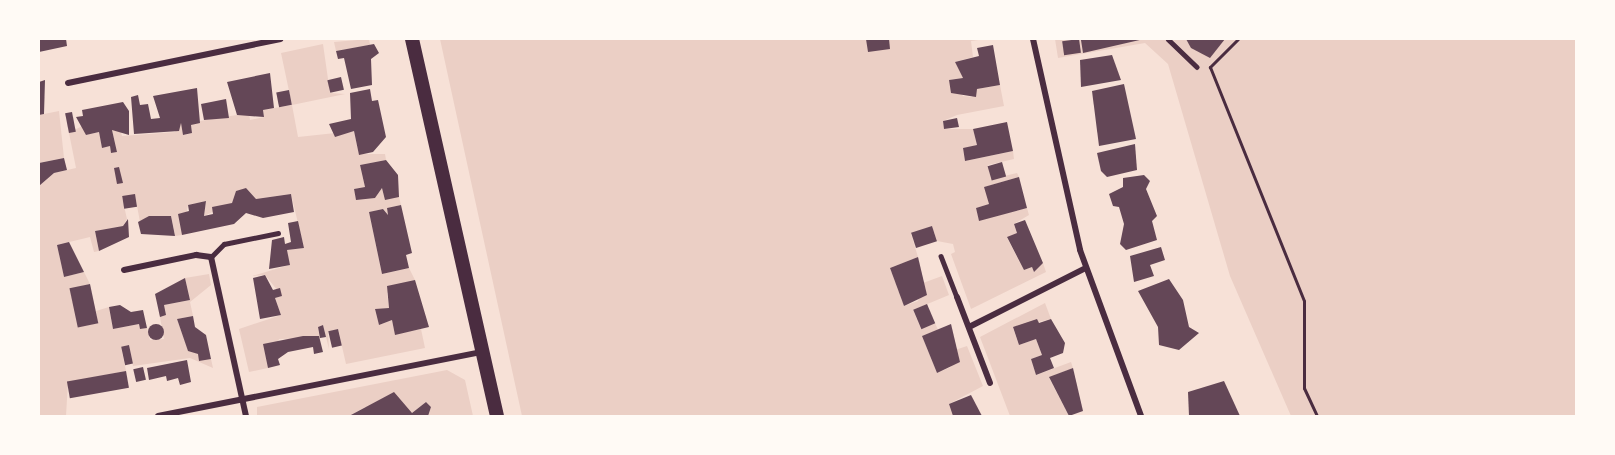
<!DOCTYPE html>
<style>
body{margin:0}
#map{position:relative;width:1615px;height:455px;overflow:hidden;background:#f7e1d7;font-family:Quicksand,sans-serif}
div>[style]{position:absolute}
.green>*{inset:0;background:#ebcfc5}
.building>*{inset:0;background:#644757;transform-origin:0 0}
.round{border-radius:50%}
.path>*{height:3px;margin:-1.5px;padding:0 1.5px;transform-origin:1.5px;border-radius:1.5px;background:#4a2c40}
.service>*{height:4.5px;margin:-2.25px;padding:0 2.25px;transform-origin:2.25px;border-radius:2.25px;background:#4a2c40}
.minor>*{height:6px;margin:-3px;padding:0 3px;transform-origin:3px;border-radius:3px;background:#4a2c40}
.primary>*{height:14px;margin:-7px;padding:0 7px;transform-origin:7px;border-radius:7px;background:#4a2c40}
span{translate:-50% -50%;white-space:nowrap;text-align:center;line-height:1.15;-webkit-text-stroke:6px #fffaf5;paint-order:stroke}
.frame{position:absolute;inset:0;border:40px solid #fffaf5;pointer-events:none}
</style>
<div id="map">
<div class="green">
<div style="clip-path:polygon(369px 39px,370px 45px,336px 51px,334px 42px)"></div>
<div style="clip-path:polygon(440px 39px,986px 39px,971px 41px,973px 57px,955px 62px,963px 78px,949px 80px,963px 96px,972px 97px,977px 89px,1000px 85px,1004px 106px,957px 115px,943px 121px,944px 129px,973px 129px,977px 145px,963px 149px,965px 161px,1013px 151px,1014px 159px,988px 165px,991px 179px,1017px 173px,1019px 177px,985px 187px,989px 204px,976px 208px,979px 220px,1027px 208px,1029px 215px,1014px 224px,1017px 233px,1007px 238px,1024px 270px,1032px 267px,1034px 272px,1043px 263px,1046px 272px,971px 309px,951px 254px,955px 252px,953px 244px,937px 241px,932px 226px,911px 234px,918px 257px,890px 268px,904px 306px,918px 301px,923px 283px,942px 276px,949px 295px,913px 310px,921px 329px,935px 323px,938px 330px,922px 336px,937px 373px,951px 367px,955px 350px,967px 346px,983px 386px,949px 404px,953px 416px,522px 416px)"></div>
<div style="clip-path:polygon(1055px 39px,1576px 39px,1576px 416px,1291px 416px,1230px 276px,1168px 64px,1145px 43px,1058px 58px)"></div>
<div style="clip-path:polygon(323px 44px,330px 93px,345px 94px,292px 105px,298px 137px,354px 131px,359px 154px,385px 154px,386px 160px,360px 165px,365px 187px,354px 189px,356px 199px,375px 198px,382px 188px,399px 197px,401px 205px,387px 208px,388px 215px,383px 209px,369px 212px,382px 274px,409px 268px,415px 280px,387px 293px,389px 308px,375px 310px,379px 325px,392px 320px,395px 334px,421px 329px,425px 348px,346px 364px,338px 329px,328px 332px,329px 349px,323px 325px,318px 327px,320px 338px,279px 339px,268px 368px,249px 372px,239px 329px,281px 315px,275px 298px,282px 296px,265px 275px,252px 276px,289px 265px,287px 250px,304px 248px,291px 194px,256px 199px,246px 189px,236px 191px,232px 203px,204px 216px,206px 201px,188px 205px,182px 235px,175px 236px,171px 216px,140px 222px,135px 195px,122px 197px,127px 219px,123px 226px,95px 231px,99px 251px,94px 252px,90px 237px,57px 245px,64px 277px,84px 272px,90px 284px,70px 289px,78px 327px,98px 323px,96px 311px,109px 307px,113px 329px,139px 324px,140px 329px,147px 328px,150px 340px,164px 339px,159px 312px,165px 315px,164px 305px,190px 300px,185px 278px,209px 274px,211px 285px,190px 302px,193px 316px,177px 319px,188px 350px,211px 359px,213px 368px,190px 358px,133px 366px,129px 345px,121px 347px,126px 371px,68px 382px,66px 416px,39px 416px,39px 186px,54px 173px,76px 168px,69px 133px,84px 125px,86px 135px,99px 132px,102px 147px,110px 146px,111px 153px,117px 152px,112px 130px,120px 128px,122px 136px,175px 132px,181px 123px,184px 135px,192px 133px,191px 125px,200px 121px,249px 113px,250px 120px,264px 117px,263px 110px,292px 105px,281px 53px)"></div>
<div style="clip-path:polygon(59px 111px,64px 158px,39px 163px,39px 115px)"></div>
<div style="clip-path:polygon(1045px 303px,1051px 319px,1013px 328px,1019px 345px,1036px 339px,1042px 355px,1031px 359px,1036px 375px,1071px 362px,1073px 368px,1049px 378px,1069px 416px,1010px 416px,980px 337px)"></div>
<div style="clip-path:polygon(447px 370px,465px 380px,473px 416px,427px 416px,431px 407px,426px 402px,412px 413px,365px 407px,349px 416px,257px 416px,257px 407px)"></div>
</div>
<div class="building">
<div style="clip-path:polygon(39px 39px,66px 39px,67px 46px,39px 52px)"></div>
<div style="clip-path:polygon(866px 39px,889px 39px,890px 49px,868px 52px)"></div>
<div style="left:1079px;top:39px;width:14px;height:17px;rotate:82deg"></div>
<div style="clip-path:polygon(1144px 39px,1083px 53px,1081px 40px,1087px 39px)"></div>
<div style="clip-path:polygon(1186px 39px,1225px 39px,1210px 58px,1191px 48px)"></div>
<div style="clip-path:polygon(374px 44px,379px 53px,371px 59px,372px 85px,351px 89px,344px 58px,338px 59px,336px 51px)"></div>
<div style="clip-path:polygon(993px 45px,1000px 85px,977px 89px,976px 97px,951px 93px,949px 80px,963px 78px,955px 62px,979px 56px,977px 48px)"></div>
<div style="clip-path:polygon(1112px 55px,1121px 80px,1081px 87px,1080px 60px)"></div>
<div style="clip-path:polygon(270px 73px,274px 108px,263px 110px,264px 117px,237px 115px,227px 82px)"></div>
<div style="left:341px;top:77px;width:13px;height:14px;rotate:77deg"></div>
<div style="clip-path:polygon(45px 80px,44px 114px,39px 115px,39px 82px)"></div>
<div style="clip-path:polygon(1124px 84px,1136px 139px,1099px 146px,1092px 91px)"></div>
<div style="clip-path:polygon(197px 88px,200px 123px,191px 125px,192px 133px,183px 135px,181px 123px,179px 131px,134px 134px,131px 97px,138px 95px,140px 105px,148px 104px,151px 119px,160px 118px,153px 96px)"></div>
<div style="clip-path:polygon(370px 89px,372px 101px,378px 100px,386px 137px,373px 152px,359px 155px,354px 131px,335px 137px,329px 124px,351px 119px,350px 93px)"></div>
<div style="left:289px;top:90px;width:15px;height:13px;rotate:79deg"></div>
<div style="clip-path:polygon(226px 99px,229px 118px,204px 120px,201px 104px)"></div>
<div style="clip-path:polygon(123px 102px,129px 111px,129px 135px,112px 130px,117px 152px,111px 153px,110px 146px,102px 148px,99px 132px,86px 135px,76px 117px,83px 116px,82px 110px)"></div>
<div style="left:72px;top:112px;width:20px;height:7px;rotate:79deg"></div>
<div style="clip-path:polygon(957px 118px,959px 127px,944px 129px,943px 121px)"></div>
<div style="clip-path:polygon(1007px 122px,1013px 151px,965px 161px,963px 148px,977px 145px,973px 129px)"></div>
<div style="clip-path:polygon(1135px 144px,1137px 170px,1107px 177px,1101px 171px,1097px 153px)"></div>
<div style="clip-path:polygon(64px 158px,67px 170px,54px 173px,39px 186px,39px 163px)"></div>
<div style="clip-path:polygon(386px 160px,398px 175px,399px 197px,385px 200px,382px 188px,375px 198px,356px 200px,354px 189px,365px 187px,360px 165px)"></div>
<div style="left:1002px;top:162px;width:15px;height:15px;rotate:74deg"></div>
<div style="clip-path:polygon(119px 167px,123px 183px,117px 184px,114px 168px)"></div>
<div style="clip-path:polygon(1144px 175px,1150px 181px,1146px 189px,1157px 216px,1152px 221px,1157px 240px,1126px 250px,1120px 244px,1124px 224px,1119px 207px,1113px 206px,1109px 194px,1123px 187px,1123px 178px)"></div>
<div style="clip-path:polygon(1019px 177px,1027px 208px,979px 221px,976px 208px,989px 204px,984px 187px)"></div>
<div style="clip-path:polygon(246px 188px,256px 199px,291px 194px,294px 212px,263px 218px,246px 213px,234px 224px,182px 235px,178px 214px,189px 211px,188px 205px,206px 201px,204px 216px,213px 214px,212px 207px,232px 203px,236px 191px)"></div>
<div style="left:135px;top:194px;width:13px;height:13px;rotate:81deg"></div>
<div style="clip-path:polygon(401px 205px,412px 253px,406px 255px,409px 268px,382px 274px,369px 212px,383px 209px,388px 215px,387px 208px)"></div>
<div style="clip-path:polygon(149px 216px,171px 216px,175px 236px,141px 234px,138px 222px)"></div>
<div style="clip-path:polygon(128px 219px,129px 237px,99px 251px,95px 231px,123px 226px)"></div>
<div style="clip-path:polygon(1025px 220px,1043px 263px,1034px 272px,1032px 267px,1024px 270px,1007px 237px,1017px 233px,1014px 224px)"></div>
<div style="clip-path:polygon(298px 221px,304px 248px,287px 250px,290px 265px,269px 269px,272px 240px,284px 237px,285px 244px,291px 242px,288px 223px)"></div>
<div style="left:932px;top:226px;width:16px;height:22px;rotate:72deg"></div>
<div style="clip-path:polygon(69px 242px,84px 272px,64px 277px,57px 245px)"></div>
<div style="clip-path:polygon(1161px 247px,1165px 260px,1150px 265px,1154px 276px,1134px 282px,1130px 256px)"></div>
<div style="clip-path:polygon(918px 257px,927px 295px,904px 306px,890px 268px)"></div>
<div style="clip-path:polygon(265px 275px,273px 290px,280px 288px,282px 296px,275px 298px,281px 315px,260px 319px,253px 278px)"></div>
<div style="clip-path:polygon(185px 278px,190px 300px,164px 305px,166px 315px,160px 317px,155px 294px)"></div>
<div style="clip-path:polygon(1169px 279px,1183px 300px,1189px 327px,1199px 333px,1179px 350px,1159px 345px,1158px 327px,1138px 291px)"></div>
<div style="clip-path:polygon(415px 280px,429px 327px,395px 335px,392px 320px,379px 325px,375px 309px,389px 308px,387px 286px)"></div>
<div style="left:90px;top:284px;width:40px;height:21px;rotate:78deg"></div>
<div style="left:927px;top:304px;width:21px;height:15px;rotate:67deg"></div>
<div style="clip-path:polygon(120px 305px,131px 312px,143px 310px,147px 328px,140px 329px,139px 324px,113px 329px,109px 307px)"></div>
<div style="clip-path:polygon(193px 316px,195px 327px,206px 335px,211px 359px,199px 361px,198px 354px,188px 351px,177px 319px)"></div>
<div style="clip-path:polygon(1037px 319px,1039px 323px,1051px 319px,1065px 343px,1063px 353px,1050px 358px,1054px 368px,1036px 375px,1031px 359px,1042px 355px,1036px 339px,1019px 345px,1013px 327px)"></div>
<div class="round" style="left:148px;top:324px;width:16px;height:16px"></div>
<div style="clip-path:polygon(951px 324px,960px 362px,937px 373px,922px 336px)"></div>
<div style="clip-path:polygon(323px 325px,326px 337px,320px 338px,318px 327px)"></div>
<div style="left:338px;top:329px;width:17px;height:10px;rotate:77deg"></div>
<div style="clip-path:polygon(303px 336px,319px 336px,323px 352px,314px 354px,313px 347px,288px 352px,278px 359px,280px 365px,268px 368px,263px 344px)"></div>
<div style="left:129px;top:345px;width:19px;height:8px;rotate:78deg"></div>
<div style="clip-path:polygon(187px 360px,191px 382px,180px 385px,178px 378px,167px 381px,166px 376px,149px 380px,147px 368px)"></div>
<div style="left:143px;top:367px;width:13px;height:10px;rotate:77deg"></div>
<div style="clip-path:polygon(1073px 368px,1083px 411px,1069px 416px,1049px 377px)"></div>
<div style="left:126px;top:371px;width:17px;height:60px;rotate:80deg"></div>
<div style="clip-path:polygon(1224px 381px,1240px 416px,1189px 416px,1188px 392px)"></div>
<div style="clip-path:polygon(394px 392px,412px 413px,426px 402px,431px 407px,428px 416px,349px 416px)"></div>
<div style="clip-path:polygon(971px 395px,982px 416px,953px 416px,949px 404px)"></div>
</div>
<div class="path">
<div style="left:1238px;top:39px;width:40px;rotate:135deg"></div>
<div style="left:1210px;top:67px;width:252px;rotate:68.1deg"></div>
<div style="left:1304px;top:301px;width:87px;rotate:90deg"></div>
<div style="left:1304px;top:388px;width:31px;rotate:65deg"></div>
</div>
<div class="service">
<div style="left:1168px;top:39px;width:40px;rotate:44deg"></div>
<div style="left:941px;top:256px;width:44px;rotate:68.7deg"></div>
<div style="left:211px;top:257px;width:18px;rotate:-45deg"></div>
<div style="left:224px;top:244px;width:55px;rotate:-11.5deg"></div>
</div>
<div class="minor">
<div style="left:1033px;top:39px;width:216px;rotate:77.4deg"></div>
<div style="left:1080px;top:250px;width:177px;rotate:69.8deg"></div>
<div style="left:68px;top:83px;width:217px;rotate:-11.7deg"></div>
<div style="left:124px;top:270px;width:74px;rotate:-11.8deg"></div>
<div style="left:196px;top:255px;width:15px;rotate:8deg"></div>
<div style="left:211px;top:257px;width:163px;rotate:77.6deg"></div>
<div style="left:957px;top:297px;width:92px;rotate:69deg"></div>
<div style="left:969px;top:327px;width:131px;rotate:-26.8deg"></div>
<div style="left:158px;top:416px;width:329px;rotate:-11.2deg"></div>
</div>
<div class="primary">
<div style="left:412px;top:39px;width:386px;rotate:77.3deg"></div>
</div>
<div class="frame"></div>
</div>
